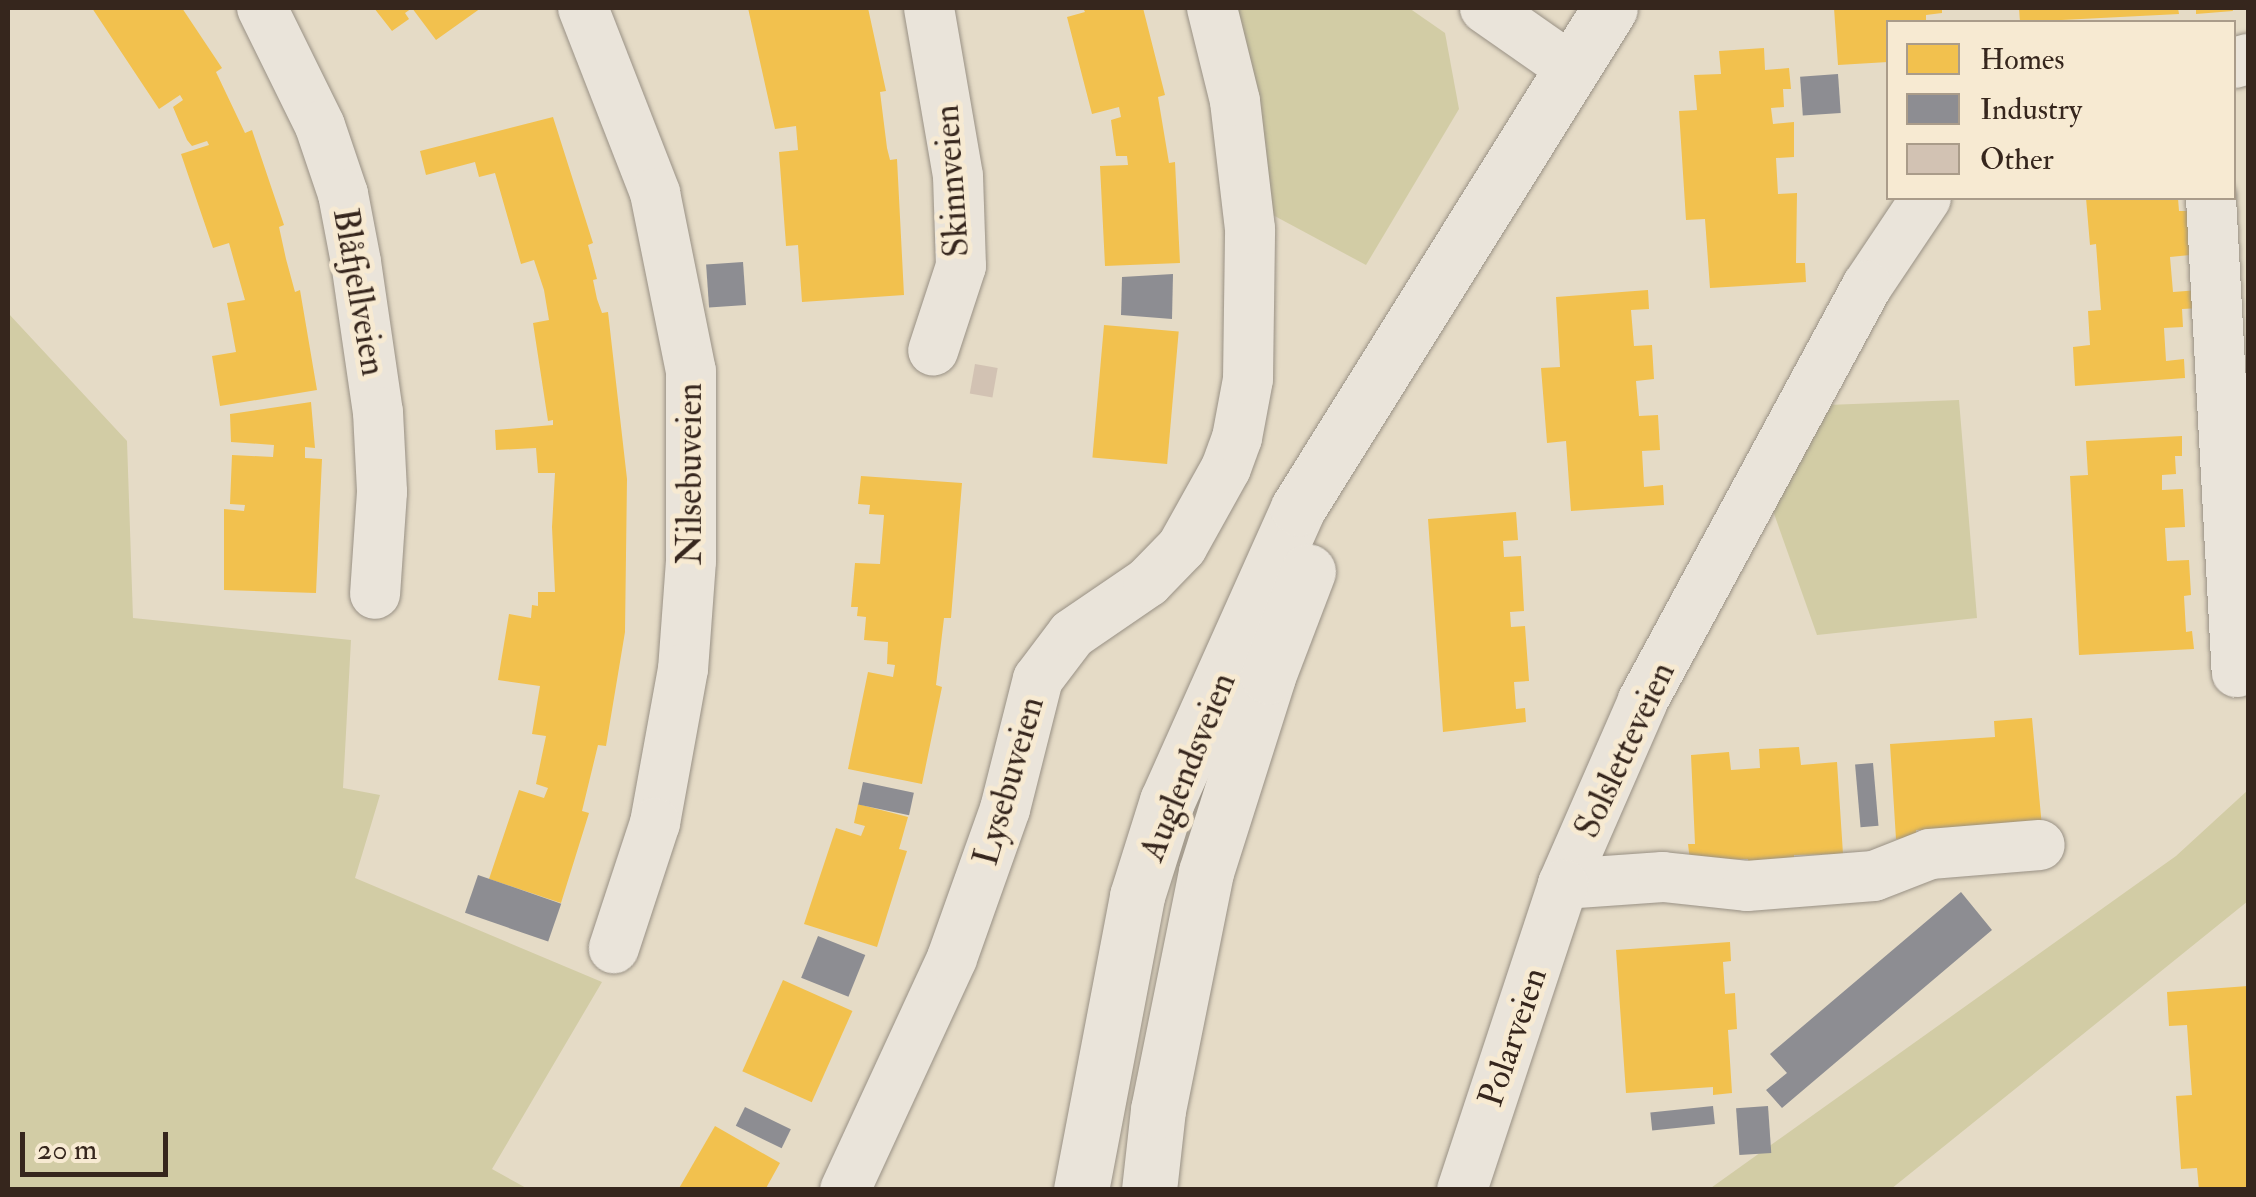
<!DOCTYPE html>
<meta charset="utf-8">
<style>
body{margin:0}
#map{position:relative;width:2256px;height:1197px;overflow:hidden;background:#e5dbc6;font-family:"IM FELL Double Pica",serif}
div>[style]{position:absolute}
.green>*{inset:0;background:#d2cca5}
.homes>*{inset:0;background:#f2c14e;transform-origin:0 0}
.industry>*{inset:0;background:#8d8d92;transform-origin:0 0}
.building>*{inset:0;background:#d2c2b3;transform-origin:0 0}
.roads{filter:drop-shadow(0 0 2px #999185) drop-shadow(0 0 2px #999185)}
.minor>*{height:50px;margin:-25px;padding:0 25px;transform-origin:25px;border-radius:25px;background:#eae4da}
.secondary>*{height:55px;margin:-27.5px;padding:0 27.5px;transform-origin:27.5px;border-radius:27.5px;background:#eae4da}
span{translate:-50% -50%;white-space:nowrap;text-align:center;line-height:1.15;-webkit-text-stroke:10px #f7ead2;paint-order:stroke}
.street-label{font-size:35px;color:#36261d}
.frame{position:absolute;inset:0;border:10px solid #36261d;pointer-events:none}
.legend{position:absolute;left:1886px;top:20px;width:350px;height:180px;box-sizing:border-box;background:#f7ead2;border:2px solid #aa9c8a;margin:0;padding:12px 18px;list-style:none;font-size:30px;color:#36261d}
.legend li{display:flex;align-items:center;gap:20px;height:50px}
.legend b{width:50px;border:2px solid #aa9c8a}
.scale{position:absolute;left:20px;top:1132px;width:148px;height:45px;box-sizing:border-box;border:5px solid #36261d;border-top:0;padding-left:12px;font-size:30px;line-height:35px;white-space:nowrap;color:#36261d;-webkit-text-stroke:8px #f7ead2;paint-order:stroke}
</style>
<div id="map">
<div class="green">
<div style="clip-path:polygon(1235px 8px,1409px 8px,1445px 33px,1459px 109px,1366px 265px,1269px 213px)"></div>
<div style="clip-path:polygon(8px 313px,127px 441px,133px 618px,351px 640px,343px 788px,380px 795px,355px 878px,602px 982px,492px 1169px,528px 1189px,8px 1189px)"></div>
<div style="clip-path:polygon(1959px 400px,1977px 618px,1817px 635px,1772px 508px,1827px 405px)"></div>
<div style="clip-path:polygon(2248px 790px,2248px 901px,1891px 1189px,1708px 1190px,2176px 856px)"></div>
</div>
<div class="homes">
<div style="clip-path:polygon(92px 8px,182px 8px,222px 68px,216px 72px,245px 133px,252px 130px,284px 225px,279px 227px,286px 259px,295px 292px,300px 290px,317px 390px,220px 406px,212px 356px,236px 352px,227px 303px,245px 300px,229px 243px,213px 248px,181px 154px,209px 145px,207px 141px,192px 146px,187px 140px,173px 107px,183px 100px,180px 95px,159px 109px)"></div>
<div style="clip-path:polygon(374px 8px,481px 8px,436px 40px,412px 8px,405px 13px,409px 19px,392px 31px)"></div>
<div style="clip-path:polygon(748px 8px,868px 8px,886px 91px,880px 92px,887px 148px,890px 160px,897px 159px,904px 295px,802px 302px,798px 245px,786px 246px,779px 152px,798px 150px,796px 126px,775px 129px)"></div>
<div style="clip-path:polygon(1083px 8px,1143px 8px,1165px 95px,1158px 97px,1169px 163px,1175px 162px,1180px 263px,1105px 266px,1100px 166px,1128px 165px,1127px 156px,1116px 156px,1111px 120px,1121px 117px,1119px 107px,1092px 114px,1067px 17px,1085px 12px)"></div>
<div style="clip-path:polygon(1834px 8px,1942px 8px,1942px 13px,1926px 15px,1926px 22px,1888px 22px,1888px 62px,1838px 65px)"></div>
<div style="clip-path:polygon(2019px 8px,2178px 8px,2179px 14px,2020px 22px)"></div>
<div style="clip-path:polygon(2196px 8px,2232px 8px,2233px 11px,2196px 14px)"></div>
<div style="clip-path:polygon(1764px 48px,1765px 70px,1789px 68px,1791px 89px,1783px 89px,1784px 107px,1771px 108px,1773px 124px,1794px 122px,1794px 157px,1776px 158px,1778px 194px,1797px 193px,1796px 263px,1805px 263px,1806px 282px,1710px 288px,1705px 219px,1686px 220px,1679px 111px,1697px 110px,1694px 75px,1721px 74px,1719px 51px)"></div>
<div style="clip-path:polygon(553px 117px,593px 243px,588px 245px,597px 279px,593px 280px,597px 299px,602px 313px,608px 312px,627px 479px,625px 632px,606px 746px,598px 745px,582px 811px,589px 813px,561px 903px,489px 879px,519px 790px,544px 798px,548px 788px,536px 784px,546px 736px,532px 734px,540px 686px,498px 680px,509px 614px,531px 618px,532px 605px,538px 606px,538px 592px,555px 592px,552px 527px,555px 473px,538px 473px,536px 448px,496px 450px,495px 430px,553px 425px,553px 420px,548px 421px,533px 323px,549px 320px,544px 290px,534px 260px,521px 264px,495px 173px,479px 177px,475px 162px,426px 175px,420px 151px)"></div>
<div style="clip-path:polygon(2086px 198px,2178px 198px,2179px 211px,2190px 211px,2190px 255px,2170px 257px,2173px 292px,2199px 290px,2200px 308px,2182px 309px,2183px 327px,2164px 328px,2166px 361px,2184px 359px,2185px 378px,2075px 386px,2073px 347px,2090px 345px,2088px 311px,2101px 310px,2096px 244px,2090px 245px)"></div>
<div style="clip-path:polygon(1648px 290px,1649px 309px,1631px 310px,1634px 346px,1652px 345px,1654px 379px,1636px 381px,1639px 416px,1658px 415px,1660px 450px,1642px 451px,1644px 487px,1663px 485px,1664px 505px,1571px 511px,1566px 441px,1547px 443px,1541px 368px,1560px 367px,1556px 297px)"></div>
<div style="left:1104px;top:325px;width:75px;height:133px;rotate:5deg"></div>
<div style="clip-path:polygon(311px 402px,315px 448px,305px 447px,305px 458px,322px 459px,316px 593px,224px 590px,224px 509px,244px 511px,245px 505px,230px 504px,232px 455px,273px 457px,274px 445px,231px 442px,230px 414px)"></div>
<div style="clip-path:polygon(2182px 436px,2182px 456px,2175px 456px,2176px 474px,2162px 475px,2162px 490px,2183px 489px,2185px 527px,2165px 528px,2167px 561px,2189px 560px,2191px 595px,2184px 596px,2186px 632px,2192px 631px,2194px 649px,2079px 655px,2070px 476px,2088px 475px,2086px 441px)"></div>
<div style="clip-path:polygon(861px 476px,962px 483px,951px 618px,944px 618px,936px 685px,942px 687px,922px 784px,848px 769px,868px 672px,893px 677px,895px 665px,887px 664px,888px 642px,864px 640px,866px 617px,857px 616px,858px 607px,851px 607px,855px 563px,880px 564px,884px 515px,869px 514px,870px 505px,858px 504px)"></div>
<div style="clip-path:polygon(1516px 512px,1518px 540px,1503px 541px,1504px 557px,1521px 556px,1524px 611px,1510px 612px,1511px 627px,1525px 626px,1529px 681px,1514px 682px,1516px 709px,1525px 708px,1526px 722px,1443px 732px,1428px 519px)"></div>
<div style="clip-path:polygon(2032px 718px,2042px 827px,1916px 830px,1917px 837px,1896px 839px,1890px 744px,1995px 737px,1994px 721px)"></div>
<div style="clip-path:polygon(1799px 747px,1801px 765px,1837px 762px,1843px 854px,1794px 855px,1794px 863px,1749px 866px,1748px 859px,1690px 861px,1688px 844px,1695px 844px,1691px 755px,1729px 752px,1731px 770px,1760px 768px,1759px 749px)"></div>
<div style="clip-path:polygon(858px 804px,908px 817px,899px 849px,907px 851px,877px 947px,804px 924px,836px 828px,861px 836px,865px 826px,854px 823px)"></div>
<div style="clip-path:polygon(1730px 942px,1731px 961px,1723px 962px,1725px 994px,1735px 993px,1737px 1029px,1728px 1030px,1732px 1093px,1713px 1095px,1713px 1087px,1626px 1093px,1616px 950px)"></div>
<div style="left:783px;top:980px;width:76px;height:100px;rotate:24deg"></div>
<div style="clip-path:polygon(2248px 986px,2248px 1190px,2199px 1190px,2197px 1168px,2181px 1169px,2176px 1096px,2192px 1095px,2187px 1025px,2169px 1026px,2167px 992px)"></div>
<div style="clip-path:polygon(715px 1126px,780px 1163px,765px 1190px,678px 1190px)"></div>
</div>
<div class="industry">
<div style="left:1838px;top:74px;width:39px;height:38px;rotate:86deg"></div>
<div style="left:743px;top:262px;width:43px;height:37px;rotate:86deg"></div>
<div style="clip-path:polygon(1173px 274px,1172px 319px,1121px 315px,1122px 277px)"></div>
<div style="left:1873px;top:763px;width:63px;height:18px;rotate:85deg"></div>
<div style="left:863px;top:782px;width:52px;height:23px;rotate:12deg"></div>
<div style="left:478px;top:875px;width:88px;height:40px;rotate:19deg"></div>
<div style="clip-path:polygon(1961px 892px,1992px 930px,1782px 1108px,1766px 1090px,1787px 1073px,1770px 1054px)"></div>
<div style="left:818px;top:936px;width:51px;height:45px;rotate:22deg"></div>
<div style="left:1713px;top:1106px;width:18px;height:63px;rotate:84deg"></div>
<div style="left:1768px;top:1106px;width:47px;height:32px;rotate:86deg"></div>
<div style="left:745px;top:1107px;width:51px;height:21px;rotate:26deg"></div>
</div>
<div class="building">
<div style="left:975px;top:364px;width:23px;height:30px;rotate:10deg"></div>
</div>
<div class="roads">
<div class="minor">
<div style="left:262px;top:8px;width:131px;rotate:63.8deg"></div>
<div style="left:320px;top:126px;width:72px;rotate:71.3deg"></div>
<div style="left:343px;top:194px;width:69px;rotate:79.2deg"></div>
<div style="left:356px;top:262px;width:152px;rotate:81.7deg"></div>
<div style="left:378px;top:412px;width:80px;rotate:87.1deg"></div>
<div style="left:382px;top:492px;width:102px;rotate:93.9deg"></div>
<div style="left:583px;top:8px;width:199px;rotate:68.7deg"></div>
<div style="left:655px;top:193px;width:182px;rotate:78.6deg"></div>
<div style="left:691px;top:371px;width:190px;rotate:90deg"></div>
<div style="left:691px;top:561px;width:108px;rotate:94.2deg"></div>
<div style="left:683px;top:669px;width:157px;rotate:100.3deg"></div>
<div style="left:655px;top:823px;width:132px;rotate:108.2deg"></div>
<div style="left:929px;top:8px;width:170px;rotate:80.2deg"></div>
<div style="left:958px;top:176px;width:90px;rotate:88.1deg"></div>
<div style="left:961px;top:266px;width:89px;rotate:108.2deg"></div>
<div style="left:1485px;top:8px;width:105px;rotate:34.9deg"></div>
<div style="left:2234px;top:63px;width:15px;rotate:-16deg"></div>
<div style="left:1926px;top:198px;width:106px;rotate:123.8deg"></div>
<div style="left:1867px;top:286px;width:472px;rotate:118.4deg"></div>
<div style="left:1643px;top:701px;width:200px;rotate:113.6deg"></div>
<div style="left:1563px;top:884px;width:100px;rotate:-4deg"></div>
<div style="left:1663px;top:877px;width:84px;rotate:6.1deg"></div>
<div style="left:1747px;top:886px;width:127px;rotate:-4.5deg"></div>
<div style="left:1874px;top:876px;width:60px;rotate:-21.4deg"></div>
<div style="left:1930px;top:854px;width:110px;rotate:-4.7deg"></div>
<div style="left:2211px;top:198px;width:475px;rotate:86.9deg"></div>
<div style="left:845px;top:1190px;width:255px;rotate:-65.2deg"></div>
<div style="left:952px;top:958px;width:158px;rotate:-70.4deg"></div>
<div style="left:1005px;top:809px;width:134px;rotate:-75.8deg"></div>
<div style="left:1038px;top:679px;width:56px;rotate:-52.9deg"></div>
<div style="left:1072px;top:634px;width:92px;rotate:-34.4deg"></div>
<div style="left:1148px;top:582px;width:49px;rotate:-45.8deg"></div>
<div style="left:1182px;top:547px;width:90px;rotate:-60.9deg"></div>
<div style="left:1226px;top:468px;width:32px;rotate:-70deg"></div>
<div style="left:1237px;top:438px;width:60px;rotate:-79.4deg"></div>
<div style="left:1248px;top:379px;width:150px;rotate:-89.2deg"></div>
<div style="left:1250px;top:229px;width:129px;rotate:-96.7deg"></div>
<div style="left:1235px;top:101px;width:96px;rotate:-103.9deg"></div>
<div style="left:1462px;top:1190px;width:322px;rotate:-71.7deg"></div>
</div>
<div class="secondary">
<div style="left:1081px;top:1190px;width:299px;rotate:-79.2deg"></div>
<div style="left:1137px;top:896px;width:100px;rotate:-72.5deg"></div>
<div style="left:1167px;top:801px;width:321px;rotate:-65.9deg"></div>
<div style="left:1298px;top:508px;width:589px;rotate:-58.04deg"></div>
<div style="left:1149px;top:1190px;width:81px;rotate:-83.6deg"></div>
<div style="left:1158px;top:1110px;width:243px;rotate:-78.6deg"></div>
<div style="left:1206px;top:872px;width:206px;rotate:-72.4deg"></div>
<div style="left:1268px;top:676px;width:112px;rotate:-69.1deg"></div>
</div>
</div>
<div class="street-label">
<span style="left:952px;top:181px;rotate:-94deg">Skinnveien</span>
<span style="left:359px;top:292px;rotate:80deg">Blåfjellveien</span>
<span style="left:690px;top:474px;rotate:-90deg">Nilsebuveien</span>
<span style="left:1625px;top:750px;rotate:-65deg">Solsletteveien</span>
<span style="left:1188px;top:767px;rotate:-68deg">Auglendsveien</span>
<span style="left:1009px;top:781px;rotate:-74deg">Lysebuveien</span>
<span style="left:1513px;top:1037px;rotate:-71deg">Polarveien</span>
</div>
<div class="frame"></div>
<ul class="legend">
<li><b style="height:28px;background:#f2c14e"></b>Homes</li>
<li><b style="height:28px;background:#8d8d92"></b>Industry</li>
<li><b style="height:28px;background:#d2c2b3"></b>Other</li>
</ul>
<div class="scale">20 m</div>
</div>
